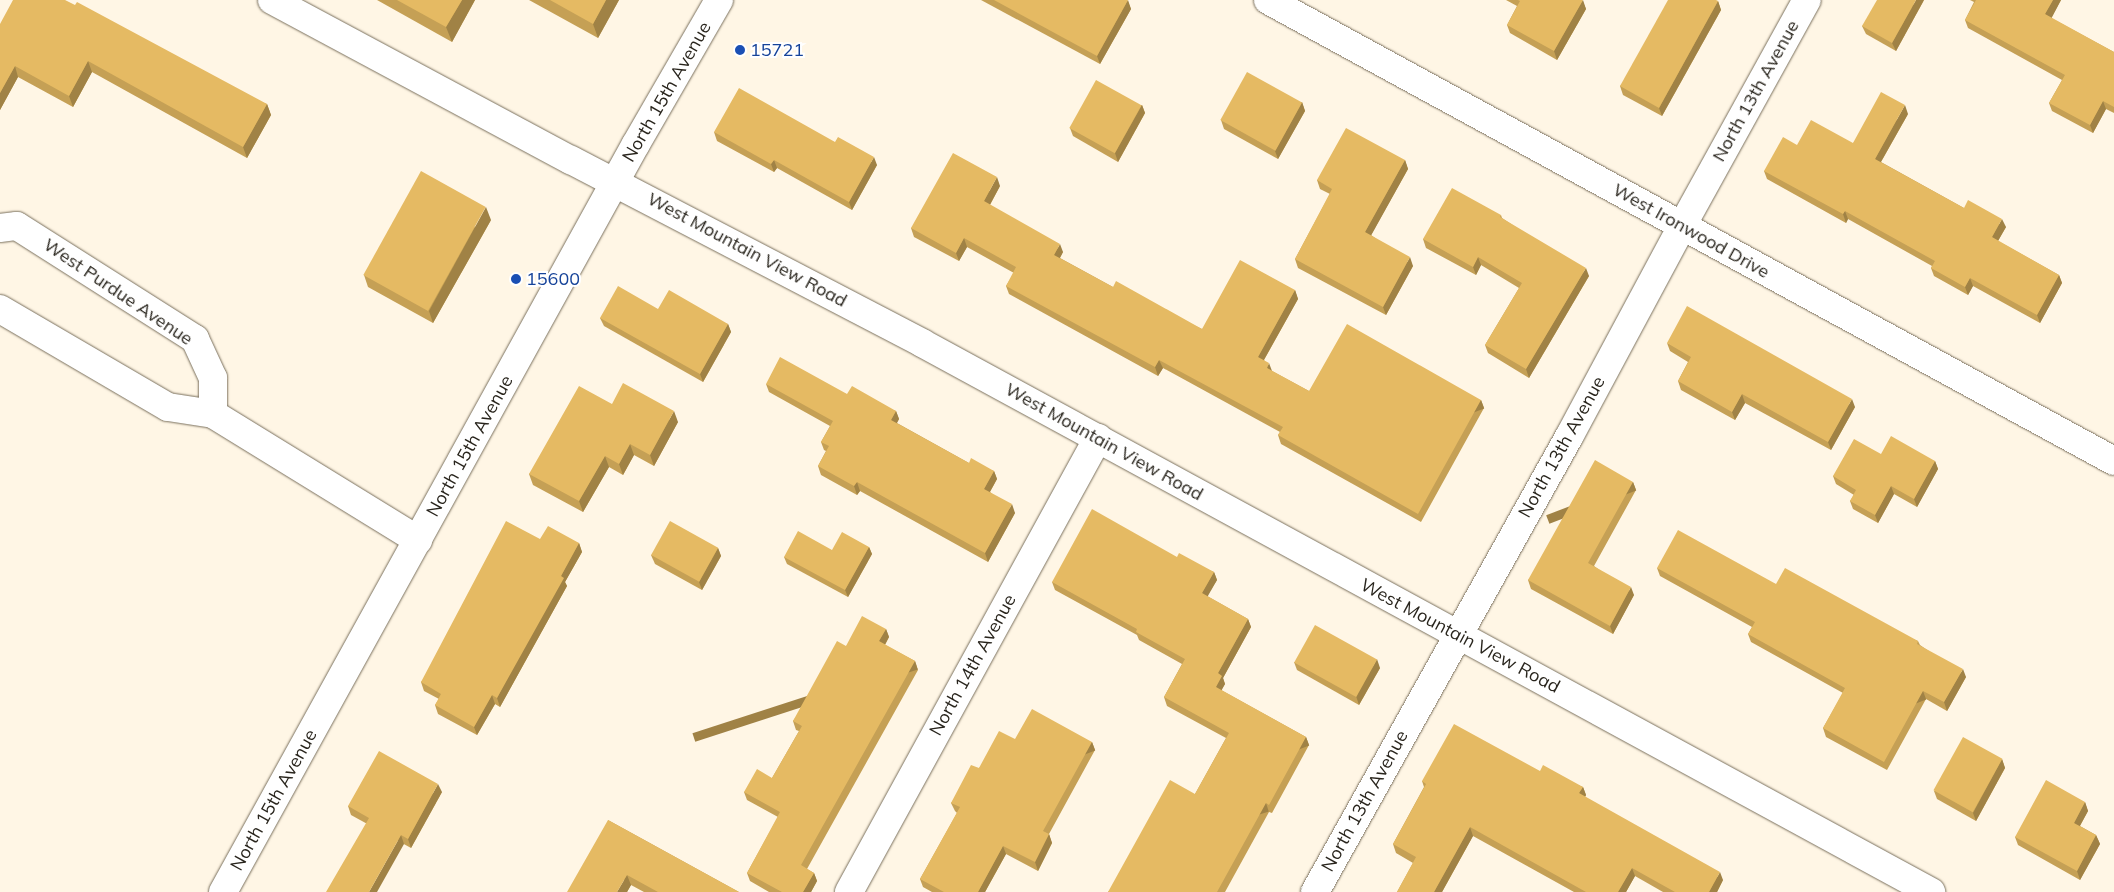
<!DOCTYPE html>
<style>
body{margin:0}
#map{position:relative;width:2114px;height:892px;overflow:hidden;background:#fff6e5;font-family:Mulish,sans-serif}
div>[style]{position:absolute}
.roads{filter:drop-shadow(0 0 1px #7a705d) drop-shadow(0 0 1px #7a705d)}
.street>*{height:28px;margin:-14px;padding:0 14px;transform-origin:14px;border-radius:14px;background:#fff}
.secondary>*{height:28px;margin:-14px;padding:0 14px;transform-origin:14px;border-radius:14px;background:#fff}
.wall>*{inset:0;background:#c5a055}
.shaded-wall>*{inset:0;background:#a08245;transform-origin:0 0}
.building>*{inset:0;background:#e5ba63;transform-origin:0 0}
.dots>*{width:14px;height:14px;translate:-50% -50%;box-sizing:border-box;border:2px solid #fff;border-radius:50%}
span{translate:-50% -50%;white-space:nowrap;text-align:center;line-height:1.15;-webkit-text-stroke:4px #fff;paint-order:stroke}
.transit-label{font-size:18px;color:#164399}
.left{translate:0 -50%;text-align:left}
.street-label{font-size:18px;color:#29251d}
</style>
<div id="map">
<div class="roads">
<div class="street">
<div style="left:272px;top:0;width:339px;rotate:28.2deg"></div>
<div style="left:571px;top:160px;width:396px;rotate:27.5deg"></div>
<div style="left:922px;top:343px;width:1149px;rotate:28.55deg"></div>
<div style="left:1268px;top:0;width:963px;rotate:28.59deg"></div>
<div style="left:0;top:228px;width:17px;rotate:-7deg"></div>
<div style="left:17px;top:226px;width:211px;rotate:32.4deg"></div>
<div style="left:195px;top:339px;width:43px;rotate:65.2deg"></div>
<div style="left:213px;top:378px;width:36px;rotate:90deg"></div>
<div style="left:0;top:309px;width:194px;rotate:30.3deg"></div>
<div style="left:168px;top:407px;width:46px;rotate:8.8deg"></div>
<div style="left:213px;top:414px;width:241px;rotate:31.6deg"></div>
<div style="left:849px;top:892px;width:518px;rotate:-61.26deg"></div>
<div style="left:1315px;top:892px;width:523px;rotate:-60.84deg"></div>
<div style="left:1570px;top:435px;width:237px;rotate:-61.8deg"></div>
<div style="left:1682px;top:226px;width:258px;rotate:-61.1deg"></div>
</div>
<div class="secondary">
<div style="left:223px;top:892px;width:854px;rotate:-61.1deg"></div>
<div style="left:636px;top:144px;width:166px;rotate:-60deg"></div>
</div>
</div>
<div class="wall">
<div style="clip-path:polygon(377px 0,475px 0,452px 42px)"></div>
<div style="clip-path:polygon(529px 0,619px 0,598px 38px)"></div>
<div style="clip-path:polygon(981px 0,1127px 0,1131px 9px,1100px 64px)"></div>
<div style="clip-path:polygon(1506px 0,1582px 0,1586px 9px,1557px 60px,1510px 33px,1507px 25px,1517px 6px)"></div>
<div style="clip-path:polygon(1924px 0,1896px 51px,1866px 34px,1862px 26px)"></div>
<div style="clip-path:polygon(1970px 0,2061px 0,2051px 18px,2114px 52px,2114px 113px,2106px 109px,2093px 133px,2052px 111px,2049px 103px,2062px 80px,1968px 28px,1965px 20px,1974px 2px)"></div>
<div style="clip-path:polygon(1718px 1px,1721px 10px,1662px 116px,1623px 95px,1620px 86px)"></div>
<div style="clip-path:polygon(0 24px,267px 104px,271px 115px,247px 158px,92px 72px,73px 107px,18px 77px,0 110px)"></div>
<div style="clip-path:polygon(1302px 102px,1305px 111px,1278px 159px,1224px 129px,1221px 120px)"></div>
<div style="clip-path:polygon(1142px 105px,1145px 113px,1118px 162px,1073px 136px,1070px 128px)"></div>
<div style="clip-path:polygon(1908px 114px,1881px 162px,1964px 208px,2006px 227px,1998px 241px,2059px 275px,2062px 283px,2040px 323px,1973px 286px,1968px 295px,1934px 276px,1931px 268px,1932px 266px,1848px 219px,1846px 223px,1767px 179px,1764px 171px,1853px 143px)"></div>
<div style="clip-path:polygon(714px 132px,835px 142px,877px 165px,852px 210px,777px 168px,774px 172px,717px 141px)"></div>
<div style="clip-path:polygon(1405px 160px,1408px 169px,1371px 235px,1413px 266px,1386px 315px,1298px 268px,1295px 259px,1330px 194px,1320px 189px,1317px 180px)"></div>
<div style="clip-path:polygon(1000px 186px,990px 205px,1063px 252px,1060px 258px,1113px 287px,1202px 329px,1295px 290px,1298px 299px,1264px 360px,1272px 371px,1309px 391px,1481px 400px,1484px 408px,1421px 522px,1281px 444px,1278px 435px,1280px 432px,1163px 368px,1158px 376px,1009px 294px,1006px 286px,1014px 273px,967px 247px,959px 261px,914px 237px,911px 228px)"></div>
<div style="clip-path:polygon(1501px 215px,1502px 218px,1589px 276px,1529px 378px,1488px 353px,1485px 345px,1519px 288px,1481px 265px,1476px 275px,1426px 248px,1423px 239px)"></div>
<div style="clip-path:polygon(491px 220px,433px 323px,368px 287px,364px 275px)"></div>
<div style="clip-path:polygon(658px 309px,728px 324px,731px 332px,703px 382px,604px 326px,600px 318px)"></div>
<div style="clip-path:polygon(1667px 343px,1855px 407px,1831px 450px,1745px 403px,1735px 420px,1681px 390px,1678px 381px,1688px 362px,1670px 351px)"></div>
<div style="clip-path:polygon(766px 384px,847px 394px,896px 411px,899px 419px,897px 423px,969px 463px,994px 471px,997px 479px,990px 492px,1015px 513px,988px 562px,860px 491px,857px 495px,821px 475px,818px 466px,826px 451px,824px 450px,821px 442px,830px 426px,769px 392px)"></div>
<div style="clip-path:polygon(612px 404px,678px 422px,654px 466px,634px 455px,623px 475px,609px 467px,583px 512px,533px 485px,529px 474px)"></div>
<div style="clip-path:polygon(1881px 454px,1935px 461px,1938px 469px,1917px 507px,1894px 494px,1878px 523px,1853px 509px,1850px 501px,1854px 495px,1836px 484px,1833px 476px)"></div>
<div style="clip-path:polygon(1633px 482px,1636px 490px,1594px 566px,1634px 595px,1613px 634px,1531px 589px,1528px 580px)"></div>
<div style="clip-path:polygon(540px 539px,579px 543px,582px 552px,565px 582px,567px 586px,500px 707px,495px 704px,477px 735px,438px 714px,435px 705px,439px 699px,424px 691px,421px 682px)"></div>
<div style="clip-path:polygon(869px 547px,872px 554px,848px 597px,787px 564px,784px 557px,832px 550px)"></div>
<div style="clip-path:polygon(718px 548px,721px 556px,702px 590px,655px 564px,651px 555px)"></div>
<div style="clip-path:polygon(1177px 557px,1214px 572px,1217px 580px,1207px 596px,1248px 619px,1251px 627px,1223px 678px,1225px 684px,1221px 690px,1306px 737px,1309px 745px,1272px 813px,1269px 812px,1225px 892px,1108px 892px,1195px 794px,1226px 738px,1167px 706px,1164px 697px,1182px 664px,1139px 640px,1137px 635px,1055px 590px,1052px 582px)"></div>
<div style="clip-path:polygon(1657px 568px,1776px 584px,1918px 641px,1920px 645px,1966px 677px,1947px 711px,1926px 699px,1887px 770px,1826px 737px,1823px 728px,1843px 693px,1751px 642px,1748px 634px,1752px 627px,1660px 576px)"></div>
<div style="clip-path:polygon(886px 629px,889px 637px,885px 645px,915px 661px,918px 670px,807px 869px,814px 873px,817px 881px,811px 892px,769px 892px,750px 881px,747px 873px,778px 817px,747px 800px,744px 792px,772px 778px,799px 731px,796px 730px,793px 721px,846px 646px)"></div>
<div style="clip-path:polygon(1294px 662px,1380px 668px,1359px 705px,1297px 670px)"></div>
<div style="clip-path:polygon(1015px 739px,1092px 742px,1095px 750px,1049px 834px,1052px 843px,1038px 871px,1006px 854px,985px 892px,932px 892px,923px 887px,920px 879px,957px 813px,955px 811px,951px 803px,979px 768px)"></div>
<div style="clip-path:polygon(2002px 759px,2005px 768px,1976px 821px,1937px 799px,1934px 791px)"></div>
<div style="clip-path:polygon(1540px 771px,1583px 787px,1586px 795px,1585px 797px,1723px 880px,1717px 892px,1663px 892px,1635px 876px,1626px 892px,1574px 892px,1473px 836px,1442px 892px,1397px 892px,1413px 863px,1396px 853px,1393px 844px,1424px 787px,1422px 781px)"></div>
<div style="clip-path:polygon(442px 792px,411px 848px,351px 815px,348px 806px)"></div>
<div style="clip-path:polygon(2085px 802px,2088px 811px,2080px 826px,2096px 835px,2100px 844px,2080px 880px,2018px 845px,2015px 837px)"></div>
<div style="clip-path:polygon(608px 820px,739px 892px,644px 892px,631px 885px,627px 892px)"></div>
</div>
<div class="shaded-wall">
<div style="clip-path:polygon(462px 0,475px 0,452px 42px,446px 27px)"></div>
<div style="clip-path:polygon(606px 0,619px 0,598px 38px,593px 24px)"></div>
<div style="clip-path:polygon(1128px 0,1131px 9px,1100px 64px,1097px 56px)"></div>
<div style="clip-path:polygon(1583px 0,1586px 9px,1557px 60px,1554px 51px)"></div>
<div style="clip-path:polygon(1916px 0,1924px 0,1896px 51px,1892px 43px)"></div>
<div style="clip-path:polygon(2053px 0,2061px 0,2049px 23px,2045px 14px)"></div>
<div style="clip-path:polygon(1718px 1px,1721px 10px,1662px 116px,1659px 108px)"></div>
<div style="clip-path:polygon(88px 61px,92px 72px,73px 107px,69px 96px)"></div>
<div style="clip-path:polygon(15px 66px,18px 77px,0 110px,0 93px)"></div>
<div style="clip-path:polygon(2103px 101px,2106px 109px,2093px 133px,2090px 125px)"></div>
<div style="clip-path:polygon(1302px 102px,1305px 111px,1278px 159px,1275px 151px)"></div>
<div style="clip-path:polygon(267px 104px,271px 115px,247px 158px,243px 147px)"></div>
<div style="clip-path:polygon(1142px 105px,1145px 113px,1118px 162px,1115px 153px)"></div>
<div style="clip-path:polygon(1905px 105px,1908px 114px,1878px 167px,1875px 159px)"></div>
<div style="clip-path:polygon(874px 157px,877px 165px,852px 210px,849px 202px)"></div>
<div style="clip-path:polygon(774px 160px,777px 168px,774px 172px,771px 164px)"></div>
<div style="clip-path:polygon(1405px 160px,1408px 169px,1368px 241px,1365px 232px)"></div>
<div style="clip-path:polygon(997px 177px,1000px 186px,987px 210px,984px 201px)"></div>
<div style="clip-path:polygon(486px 207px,491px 220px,433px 323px,429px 311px)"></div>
<div style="clip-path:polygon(1845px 211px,1848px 219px,1846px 223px,1843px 214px)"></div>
<div style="clip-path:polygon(2002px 219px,2006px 227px,1995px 246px,1992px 237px)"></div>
<div style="clip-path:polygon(964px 238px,967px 247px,959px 261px,956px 253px)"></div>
<div style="clip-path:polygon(1060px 244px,1063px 252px,1057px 263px,1054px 255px)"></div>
<div style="clip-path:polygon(1410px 257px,1413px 266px,1386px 315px,1383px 307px)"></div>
<div style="clip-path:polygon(1478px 257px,1481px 265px,1476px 275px,1473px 267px)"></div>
<div style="clip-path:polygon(1586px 268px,1589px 276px,1529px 378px,1526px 369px)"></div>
<div style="clip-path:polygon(2059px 275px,2062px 283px,2040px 323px,2037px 315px)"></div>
<div style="clip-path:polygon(1970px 278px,1973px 286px,1968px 295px,1965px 287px)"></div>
<div style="clip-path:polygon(1295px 290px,1298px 299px,1261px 365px,1258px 357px)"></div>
<div style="clip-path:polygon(728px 324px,731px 332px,703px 382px,700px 374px)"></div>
<div style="clip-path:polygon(1159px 360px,1163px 368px,1158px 376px,1155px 367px)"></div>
<div style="clip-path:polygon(1269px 363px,1272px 371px,1267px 368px)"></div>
<div style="clip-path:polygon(1742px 394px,1745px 403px,1735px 420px,1732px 412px)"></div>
<div style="clip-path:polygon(1852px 399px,1855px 407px,1831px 450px,1828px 442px)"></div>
<div style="left:1481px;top:400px;width:9px;height:130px;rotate:69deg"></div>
<div style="clip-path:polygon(674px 411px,678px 422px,654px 466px,650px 455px)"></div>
<div style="clip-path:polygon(896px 411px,899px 419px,894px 428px,891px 420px)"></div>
<div style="clip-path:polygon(630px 444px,634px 455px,623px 475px,619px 464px)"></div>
<div style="clip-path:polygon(605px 456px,609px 467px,583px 512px,579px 501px)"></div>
<div style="clip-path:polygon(1935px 461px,1938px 469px,1917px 507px,1914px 499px)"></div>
<div style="clip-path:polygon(994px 471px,997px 479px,987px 497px,984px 489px)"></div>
<div style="clip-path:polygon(857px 482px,860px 491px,857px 495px,854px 486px)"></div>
<div style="left:1633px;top:482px;width:9px;height:93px;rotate:69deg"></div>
<div style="clip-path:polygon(1891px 486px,1894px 494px,1878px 523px,1875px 515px)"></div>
<div style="clip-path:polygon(1012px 504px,1015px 513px,988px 562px,985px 553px)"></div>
<div style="clip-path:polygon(579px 543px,582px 552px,565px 582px,567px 586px,500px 707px,497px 698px,561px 576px)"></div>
<div style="clip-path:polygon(869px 547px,872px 554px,848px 597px,845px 590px)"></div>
<div style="clip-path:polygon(718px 548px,721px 556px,702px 590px,699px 582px)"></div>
<div style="clip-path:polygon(1214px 572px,1217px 580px,1205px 601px,1202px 593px)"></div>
<div style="clip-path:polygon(1631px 587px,1634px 595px,1613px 634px,1610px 626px)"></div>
<div style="clip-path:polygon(1248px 619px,1251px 627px,1223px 678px,1225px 684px,1219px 695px,1216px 687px,1218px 673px)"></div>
<div style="clip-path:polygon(886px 629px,889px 637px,882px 650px,879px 641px)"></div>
<div style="clip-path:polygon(1377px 659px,1380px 668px,1359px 705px,1356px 696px)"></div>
<div style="left:915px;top:661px;width:9px;height:234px;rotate:72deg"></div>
<div style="clip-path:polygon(1963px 669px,1966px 677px,1947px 711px,1944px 702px)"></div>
<div style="left:1923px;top:691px;width:9px;height:81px;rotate:69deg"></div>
<div style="clip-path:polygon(492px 695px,495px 704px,477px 735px,474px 727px)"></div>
<div style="left:1306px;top:737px;width:9px;height:77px;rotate:69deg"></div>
<div style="left:1092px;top:742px;width:9px;height:102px;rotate:69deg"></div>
<div style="clip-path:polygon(2002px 759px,2005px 768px,1976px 821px,1973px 813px)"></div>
<div style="clip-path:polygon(438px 784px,442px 792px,411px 848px,408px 839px)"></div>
<div style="clip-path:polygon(1583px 787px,1586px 795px,1582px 802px,1579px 793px)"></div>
<div style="clip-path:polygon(2085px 802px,2088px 811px,2077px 831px,2074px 823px)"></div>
<div style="left:1266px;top:803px;width:9px;height:102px;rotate:72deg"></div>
<div style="clip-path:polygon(1470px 827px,1473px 836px,1442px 892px,1434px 892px)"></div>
<div style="clip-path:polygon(1049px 834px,1052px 843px,1038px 871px,1035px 862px)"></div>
<div style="clip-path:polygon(401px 835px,404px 844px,377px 892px,369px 892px)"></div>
<div style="clip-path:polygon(2096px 835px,2100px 844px,2080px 880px,2077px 871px)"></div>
<div style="clip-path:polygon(1003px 846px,1006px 854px,985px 892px,978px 892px)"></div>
<div style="clip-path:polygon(1632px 868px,1635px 876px,1626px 892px,1618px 892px)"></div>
<div style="clip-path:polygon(1720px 872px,1723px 880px,1717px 892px,1709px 892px)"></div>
<div style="clip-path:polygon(814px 873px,817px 881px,811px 892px,803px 892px)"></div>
<div style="clip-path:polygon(627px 875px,631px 885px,627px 892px,617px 892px)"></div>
</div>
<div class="building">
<div style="clip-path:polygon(13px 0,65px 0,75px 5px,77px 2px,267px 104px,243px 147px,88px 61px,69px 96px,15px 66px,0 93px,0 24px)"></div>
<div style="clip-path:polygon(397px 0,462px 0,446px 27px)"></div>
<div style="clip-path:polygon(550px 0,606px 0,593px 24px)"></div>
<div style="clip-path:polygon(994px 0,1128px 0,1097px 56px)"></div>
<div style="clip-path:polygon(1518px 0,1583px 0,1554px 51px,1507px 25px,1520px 1px)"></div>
<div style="clip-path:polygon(1668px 0,1716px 0,1718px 1px,1659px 108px,1620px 86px)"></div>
<div style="clip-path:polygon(1877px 0,1916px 0,1892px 43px,1862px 26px)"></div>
<div style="clip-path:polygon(1976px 0,2053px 0,2045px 14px,2114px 52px,2114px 107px,2103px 101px,2090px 125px,2049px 103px,2065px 75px,1965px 20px)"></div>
<div style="left:1247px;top:72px;width:63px;height:55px;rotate:29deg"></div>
<div style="left:1096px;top:80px;width:52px;height:55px;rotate:29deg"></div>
<div style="clip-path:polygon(739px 88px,835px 142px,838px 137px,874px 157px,849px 202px,774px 160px,771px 164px,714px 132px)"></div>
<div style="clip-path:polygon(1881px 92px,1905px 105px,1875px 159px,1964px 208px,1968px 200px,2002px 219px,1992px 237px,2059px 275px,2037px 315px,1970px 278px,1965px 287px,1931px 268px,1935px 261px,1845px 211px,1843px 214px,1764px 171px,1783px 137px,1797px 145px,1811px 120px,1853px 143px)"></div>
<div style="clip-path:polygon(1346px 128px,1405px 160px,1365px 232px,1410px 257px,1383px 307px,1295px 259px,1332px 189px,1317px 180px)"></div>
<div style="clip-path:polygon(953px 153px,997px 177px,984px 201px,1060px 244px,1054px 255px,1113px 287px,1116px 281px,1202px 329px,1240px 260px,1295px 290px,1258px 357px,1269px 363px,1267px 368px,1309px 391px,1347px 324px,1481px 400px,1418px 514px,1278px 435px,1283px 427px,1159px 360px,1155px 367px,1006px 286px,1016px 267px,964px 238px,956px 253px,911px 228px)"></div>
<div style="left:421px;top:171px;width:74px;height:119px;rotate:29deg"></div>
<div style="clip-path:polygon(1452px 188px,1501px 215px,1500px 217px,1586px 268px,1526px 369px,1485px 345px,1522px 283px,1478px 257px,1473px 267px,1423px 239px)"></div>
<div style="clip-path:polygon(618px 286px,658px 309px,669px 290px,728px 324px,700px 374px,600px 318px)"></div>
<div style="clip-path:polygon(1687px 306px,1852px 399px,1828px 442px,1742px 394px,1732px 412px,1678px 381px,1691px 357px,1667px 343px)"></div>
<div style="clip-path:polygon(780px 357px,847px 394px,852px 386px,896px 411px,891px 420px,969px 463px,971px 458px,994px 471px,984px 489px,1012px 504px,985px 553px,857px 482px,854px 486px,818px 466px,829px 446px,821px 442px,833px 421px,766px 384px)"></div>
<div style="clip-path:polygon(623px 383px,674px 411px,650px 455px,630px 444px,619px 464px,605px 456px,579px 501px,529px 474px,579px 386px,612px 404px)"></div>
<div style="clip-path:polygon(1891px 436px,1935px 461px,1914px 499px,1891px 486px,1875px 515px,1850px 501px,1856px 490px,1833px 476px,1854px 439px,1881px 454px)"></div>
<div style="clip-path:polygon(1595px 460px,1633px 482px,1588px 563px,1631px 587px,1610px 626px,1528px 580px)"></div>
<div style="clip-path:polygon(1092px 509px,1177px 557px,1179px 553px,1214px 572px,1202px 593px,1248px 619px,1218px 673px,1222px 676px,1216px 687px,1306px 737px,1269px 805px,1266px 803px,1217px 892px,1108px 892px,1170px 780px,1195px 794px,1229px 733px,1164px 697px,1185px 659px,1136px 632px,1137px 629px,1052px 582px)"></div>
<div style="clip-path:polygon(506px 521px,540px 539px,548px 526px,579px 543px,561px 576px,564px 578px,497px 698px,492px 695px,474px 727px,435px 705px,441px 694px,421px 682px)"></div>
<div style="left:670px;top:521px;width:55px;height:39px;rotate:29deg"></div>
<div style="clip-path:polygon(1678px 530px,1776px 584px,1785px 568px,1918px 641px,1917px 644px,1963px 669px,1944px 702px,1923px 691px,1884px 762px,1823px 728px,1845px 688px,1748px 634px,1755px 622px,1657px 568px)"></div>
<div style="clip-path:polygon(798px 531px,832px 550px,842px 532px,869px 547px,845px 590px,784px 557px)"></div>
<div style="clip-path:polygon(862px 616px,886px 629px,879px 641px,915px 661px,801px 865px,814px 873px,803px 892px,782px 892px,747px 873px,780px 812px,744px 792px,757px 769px,772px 778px,802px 726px,793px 721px,837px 641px,846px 646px)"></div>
<div style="left:1315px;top:625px;width:71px;height:43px;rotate:29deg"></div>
<div style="clip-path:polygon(1032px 709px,1092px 742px,1043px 831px,1049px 834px,1035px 862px,1003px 846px,978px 892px,944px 892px,920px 879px,960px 807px,951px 803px,971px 765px,979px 768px,999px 731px,1015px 739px)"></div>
<div style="clip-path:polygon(1454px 724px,1540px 771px,1543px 765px,1583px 787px,1579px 793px,1720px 872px,1709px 892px,1675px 892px,1632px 868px,1618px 892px,1586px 892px,1470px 827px,1434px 892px,1397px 892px,1416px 857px,1393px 844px,1426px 784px,1422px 781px)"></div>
<div style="left:1963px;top:737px;width:45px;height:61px;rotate:29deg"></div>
<div style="clip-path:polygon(379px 751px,438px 784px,408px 839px,401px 835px,369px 892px,326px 892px,369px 818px,348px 806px)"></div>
<div style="clip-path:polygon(2046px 780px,2085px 802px,2074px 823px,2096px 835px,2077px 871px,2015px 837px)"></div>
<div style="clip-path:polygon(608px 820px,739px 892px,658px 892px,627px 875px,617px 892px,567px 892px)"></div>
</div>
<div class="dots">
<div style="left:740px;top:50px;background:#1a4fb4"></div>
<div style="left:516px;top:279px;background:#1a4fb4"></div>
</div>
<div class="transit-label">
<span class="left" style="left:750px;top:50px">15721</span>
<span class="left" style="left:526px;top:279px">15600</span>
</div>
<div class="street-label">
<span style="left:1756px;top:91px;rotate:-61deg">North 13th Avenue</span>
<span style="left:667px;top:92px;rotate:-60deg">North 15th Avenue</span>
<span style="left:1691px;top:231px;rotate:29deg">West Ironwood Drive</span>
<span style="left:747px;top:250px;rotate:28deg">West Mountain View Road</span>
<span style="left:118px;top:292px;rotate:34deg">West Purdue Avenue</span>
<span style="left:1104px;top:442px;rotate:29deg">West Mountain View Road</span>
<span style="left:470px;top:446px;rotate:-61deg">North 15th Avenue</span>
<span style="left:1562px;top:447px;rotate:-61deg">North 13th Avenue</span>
<span style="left:1460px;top:636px;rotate:28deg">West Mountain View Road</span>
<span style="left:973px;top:665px;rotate:-61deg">North 14th Avenue</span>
<span style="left:274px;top:800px;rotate:-61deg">North 15th Avenue</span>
<span style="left:1365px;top:801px;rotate:-61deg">North 13th Avenue</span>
</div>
</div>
